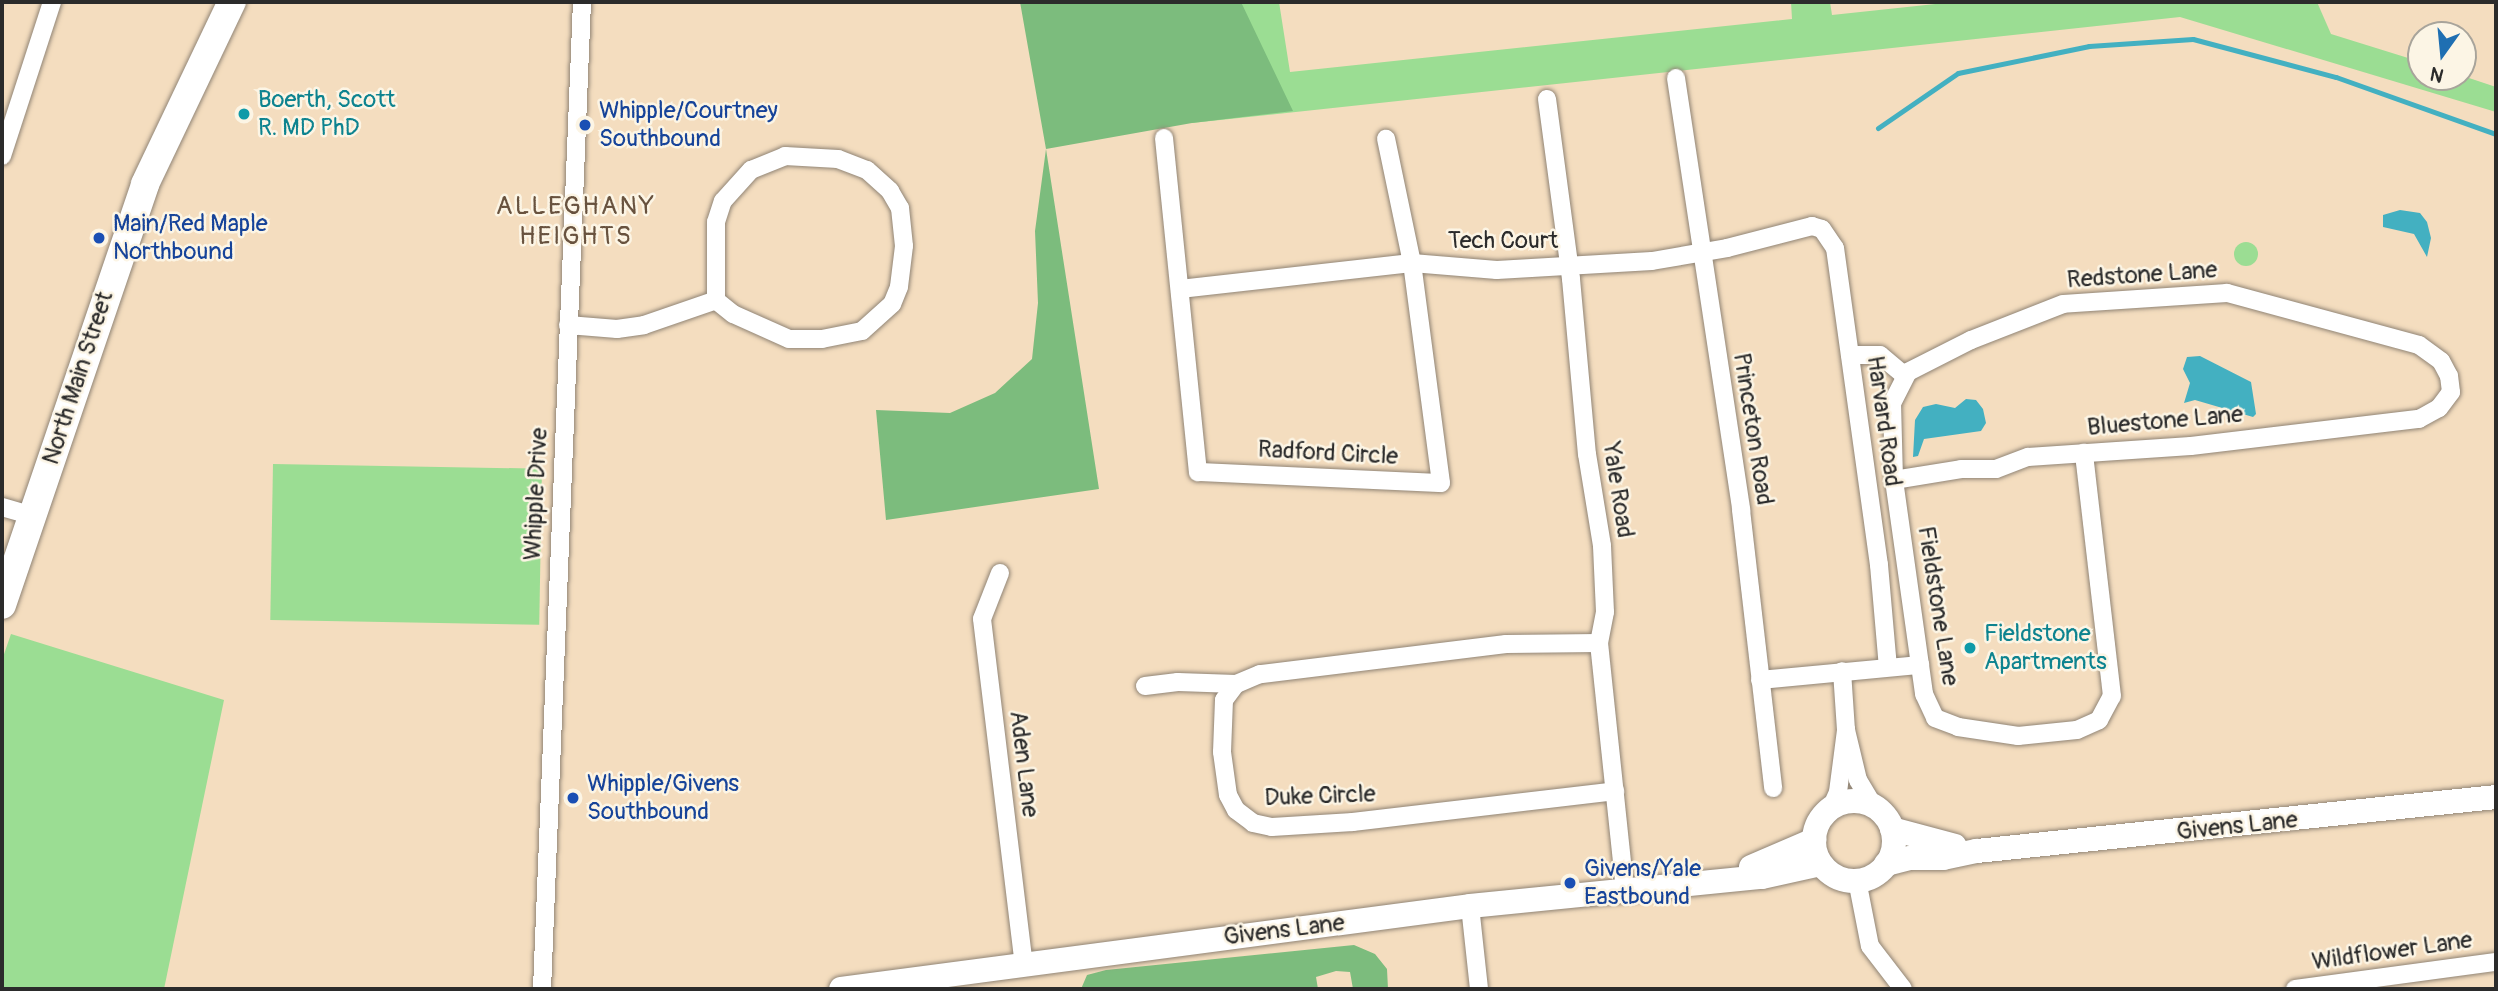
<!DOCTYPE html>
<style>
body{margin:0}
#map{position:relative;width:2498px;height:991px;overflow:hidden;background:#f4ddbf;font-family:Pangolin,sans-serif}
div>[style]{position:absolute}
.green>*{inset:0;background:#9bdd93;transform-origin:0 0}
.round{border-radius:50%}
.forest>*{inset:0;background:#7cbc7d}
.water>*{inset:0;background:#43b0c1}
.stream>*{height:5px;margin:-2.5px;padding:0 2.5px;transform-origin:2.5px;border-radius:2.5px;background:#43b0c1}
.roads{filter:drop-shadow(0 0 2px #908475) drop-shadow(0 0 2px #908475)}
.street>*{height:18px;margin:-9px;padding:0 9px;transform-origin:9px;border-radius:9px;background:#fff}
.secondary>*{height:24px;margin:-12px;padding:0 12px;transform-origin:12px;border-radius:12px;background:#fff}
.secondary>.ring{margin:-12px;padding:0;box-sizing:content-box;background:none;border:24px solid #fff;border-radius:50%}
.primary>*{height:28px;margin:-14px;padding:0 14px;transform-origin:14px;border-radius:14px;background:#fff}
.dots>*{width:19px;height:19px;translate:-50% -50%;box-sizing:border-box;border:4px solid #fcf5e5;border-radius:50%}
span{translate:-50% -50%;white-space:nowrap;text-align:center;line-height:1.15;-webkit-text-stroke:5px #fcf5e5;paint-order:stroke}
.culture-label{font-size:24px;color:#0d838f}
.left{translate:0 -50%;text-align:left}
.transit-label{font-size:24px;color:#164399}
.street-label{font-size:24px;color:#2b2b2b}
.neighbourhood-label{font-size:26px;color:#68523e;letter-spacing:2px}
.frame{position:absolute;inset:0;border:4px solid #2b2b2b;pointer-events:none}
.north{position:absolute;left:2407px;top:21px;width:70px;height:70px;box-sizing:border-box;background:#fcf5e5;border:2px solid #a8a49b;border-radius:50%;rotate:195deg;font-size:19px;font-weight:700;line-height:28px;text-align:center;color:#2b2b2b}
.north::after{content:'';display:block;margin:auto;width:24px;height:32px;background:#1f6fb2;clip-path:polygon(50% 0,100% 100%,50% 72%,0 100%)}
</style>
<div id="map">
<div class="green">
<div style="clip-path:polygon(1237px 2px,1279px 2px,1290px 72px,1792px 19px,1791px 2px,1830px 2px,1832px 15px,1954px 2px,2317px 2px,2331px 34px,2421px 62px,2421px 77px,2463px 76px,2496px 87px,2496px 112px,2180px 17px,1192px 123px)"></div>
<div class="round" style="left:2234px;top:242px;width:24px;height:24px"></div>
<div style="left:273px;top:464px;width:269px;height:156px;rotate:1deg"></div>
<div style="clip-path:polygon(11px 634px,224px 700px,164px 989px,2px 989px,2px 660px)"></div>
</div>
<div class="forest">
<div style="clip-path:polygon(1020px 2px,1241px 2px,1293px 111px,1192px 123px,1046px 149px,1099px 489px,886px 520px,876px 410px,950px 413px,995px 393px,1032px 359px,1038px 303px,1035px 231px,1046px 149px)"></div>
<div style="clip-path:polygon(1354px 945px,1375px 954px,1387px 969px,1388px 989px,1353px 989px,1350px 972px,1336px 971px,1316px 977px,1318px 989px,1081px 989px,1087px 975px,1106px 970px)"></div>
</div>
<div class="water">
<div style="clip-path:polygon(2400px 210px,2420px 213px,2427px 222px,2431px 238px,2427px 257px,2414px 234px,2383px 227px,2383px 215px)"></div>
<div style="clip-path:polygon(2200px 356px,2251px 382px,2256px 414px,2253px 417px,2195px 400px,2184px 403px,2190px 383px,2183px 369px,2187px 357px)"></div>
<div style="clip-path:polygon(1966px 399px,1976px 400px,1983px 409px,1986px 423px,1981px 431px,1924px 439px,1918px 456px,1913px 457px,1915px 420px,1923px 407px,1936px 404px,1955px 408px)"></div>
</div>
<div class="stream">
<div style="left:1878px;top:128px;width:97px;rotate:-34.5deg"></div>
<div style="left:1958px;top:73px;width:134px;rotate:-11.6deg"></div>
<div style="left:2089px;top:46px;width:104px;rotate:-3.9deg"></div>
<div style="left:2193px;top:39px;width:148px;rotate:14.9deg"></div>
<div style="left:2336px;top:77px;width:170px;rotate:19.6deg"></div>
</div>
<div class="roads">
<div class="street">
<div style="left:1676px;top:78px;width:437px;rotate:81.4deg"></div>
<div style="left:1741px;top:510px;width:280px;rotate:83.4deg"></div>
<div style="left:1547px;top:99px;width:182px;rotate:82.4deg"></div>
<div style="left:1571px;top:279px;width:176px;rotate:84.8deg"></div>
<div style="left:1587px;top:454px;width:93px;rotate:80.7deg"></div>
<div style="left:1602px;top:546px;width:66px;rotate:87.4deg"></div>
<div style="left:1605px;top:612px;width:32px;rotate:101deg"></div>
<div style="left:1599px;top:643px;width:247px;rotate:84deg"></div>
<div style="left:1164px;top:138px;width:336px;rotate:84.2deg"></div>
<div style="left:1198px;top:472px;width:243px;rotate:2.6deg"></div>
<div style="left:1441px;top:483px;width:222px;rotate:-97.5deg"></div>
<div style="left:1412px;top:263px;width:127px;rotate:-101.8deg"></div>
<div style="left:2px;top:156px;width:162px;rotate:-72deg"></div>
<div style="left:785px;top:156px;width:53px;rotate:3.2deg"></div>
<div style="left:838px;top:159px;width:31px;rotate:21deg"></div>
<div style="left:867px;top:170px;width:31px;rotate:42deg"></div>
<div style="left:890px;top:191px;width:20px;rotate:60deg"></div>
<div style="left:900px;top:208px;width:38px;rotate:84deg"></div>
<div style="left:904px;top:246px;width:41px;rotate:97deg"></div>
<div style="left:899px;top:287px;width:18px;rotate:112deg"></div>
<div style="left:892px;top:304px;width:40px;rotate:138deg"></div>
<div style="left:862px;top:331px;width:41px;rotate:168.7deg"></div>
<div style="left:822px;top:339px;width:33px;rotate:180deg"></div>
<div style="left:789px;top:339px;width:61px;rotate:-155.9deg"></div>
<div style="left:733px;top:314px;width:22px;rotate:-141deg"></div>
<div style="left:716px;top:300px;width:78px;rotate:-90deg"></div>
<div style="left:716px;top:222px;width:22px;rotate:-72deg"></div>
<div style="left:723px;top:201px;width:42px;rotate:-47.9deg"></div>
<div style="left:751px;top:170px;width:37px;rotate:-22deg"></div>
<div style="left:1180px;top:289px;width:233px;rotate:-6.4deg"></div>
<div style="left:1412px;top:263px;width:85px;rotate:4.7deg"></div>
<div style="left:1497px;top:270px;width:155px;rotate:-3.3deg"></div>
<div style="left:1652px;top:261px;width:76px;rotate:-9.8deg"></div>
<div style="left:1727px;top:248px;width:88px;rotate:-14.5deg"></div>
<div style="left:1812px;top:226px;width:10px;rotate:17deg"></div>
<div style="left:1822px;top:229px;width:23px;rotate:56deg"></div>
<div style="left:1835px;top:248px;width:320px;rotate:82.1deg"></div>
<div style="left:1879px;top:565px;width:102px;rotate:85deg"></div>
<div style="left:568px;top:325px;width:49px;rotate:4.7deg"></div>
<div style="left:617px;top:329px;width:27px;rotate:-8deg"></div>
<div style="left:644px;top:325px;width:76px;rotate:-19.1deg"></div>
<div style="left:1850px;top:355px;width:30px"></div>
<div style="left:1880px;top:355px;width:31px;rotate:40deg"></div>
<div style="left:1894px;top:480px;width:68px;rotate:-9.3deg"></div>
<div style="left:1961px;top:469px;width:35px"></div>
<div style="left:1996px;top:469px;width:34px;rotate:-21deg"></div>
<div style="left:2028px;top:457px;width:163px;rotate:-3.9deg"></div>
<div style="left:2191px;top:446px;width:230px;rotate:-6.8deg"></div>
<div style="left:2419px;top:419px;width:23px;rotate:-29deg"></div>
<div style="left:2439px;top:408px;width:20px;rotate:-53deg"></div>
<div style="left:2451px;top:392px;width:16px;rotate:-97deg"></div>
<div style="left:2449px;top:376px;width:17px;rotate:-118deg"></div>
<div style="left:2441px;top:361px;width:27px;rotate:-144deg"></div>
<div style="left:2419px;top:345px;width:199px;rotate:-164.8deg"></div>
<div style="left:2227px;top:293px;width:164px;rotate:176.2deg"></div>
<div style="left:2063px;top:304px;width:99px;rotate:158.6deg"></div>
<div style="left:1971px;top:340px;width:71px;rotate:153.1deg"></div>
<div style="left:1908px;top:372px;width:35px;rotate:117deg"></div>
<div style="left:1892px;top:403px;width:77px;rotate:88.5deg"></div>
<div style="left:1894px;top:480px;width:216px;rotate:82deg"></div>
<div style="left:1924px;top:694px;width:26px;rotate:65deg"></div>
<div style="left:1935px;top:718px;width:25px;rotate:21deg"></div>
<div style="left:1958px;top:727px;width:61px;rotate:8.5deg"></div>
<div style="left:2018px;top:736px;width:59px;rotate:-5.8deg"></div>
<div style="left:2077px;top:730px;width:24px;rotate:-24deg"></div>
<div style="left:2099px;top:720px;width:27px;rotate:-62deg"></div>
<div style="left:2112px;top:696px;width:245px;rotate:-96.6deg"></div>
<div style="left:2px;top:507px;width:32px;rotate:16deg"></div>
<div style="left:1000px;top:573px;width:49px;rotate:111.4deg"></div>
<div style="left:982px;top:619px;width:348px;rotate:83.1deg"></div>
<div style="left:1599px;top:643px;width:93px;rotate:179.4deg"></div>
<div style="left:1506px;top:644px;width:248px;rotate:173deg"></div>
<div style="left:1260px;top:674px;width:26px;rotate:157deg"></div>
<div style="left:1236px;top:684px;width:20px;rotate:127deg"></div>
<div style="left:1224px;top:700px;width:52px;rotate:92.2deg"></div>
<div style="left:1222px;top:752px;width:43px;rotate:82.1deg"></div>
<div style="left:1228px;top:795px;width:17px;rotate:62deg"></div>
<div style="left:1236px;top:810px;width:21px;rotate:37deg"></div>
<div style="left:1253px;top:823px;width:19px;rotate:12deg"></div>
<div style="left:1272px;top:827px;width:81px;rotate:-3.5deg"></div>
<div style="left:1353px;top:822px;width:264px;rotate:-6.7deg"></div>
<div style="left:1760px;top:680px;width:161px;rotate:-5.4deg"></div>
<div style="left:1145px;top:686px;width:33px;rotate:-7deg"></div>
<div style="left:1178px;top:682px;width:58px;rotate:2deg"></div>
<div style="left:1846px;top:730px;width:51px;rotate:76.5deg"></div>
<div style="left:1858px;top:780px;width:33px;rotate:59deg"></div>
<div style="left:1831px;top:808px;width:17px;rotate:-66deg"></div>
<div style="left:1838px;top:792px;width:63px;rotate:-82.6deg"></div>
<div style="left:1846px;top:730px;width:59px;rotate:-93.9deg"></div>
<div style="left:1857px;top:880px;width:67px;rotate:78.9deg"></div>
<div style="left:1870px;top:946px;width:54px;rotate:52.5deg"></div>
<div style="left:1470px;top:906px;width:83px;rotate:83.8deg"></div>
<div style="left:542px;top:989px;width:988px;rotate:-87.68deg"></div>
<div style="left:2295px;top:989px;width:203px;rotate:-7.7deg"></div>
</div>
<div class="secondary">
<div class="ring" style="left:1814px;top:801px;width:56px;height:56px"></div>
<div style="left:1892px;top:829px;width:65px;rotate:15.1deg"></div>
<div style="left:1886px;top:864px;width:25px;rotate:-14deg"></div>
<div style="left:1910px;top:858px;width:33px"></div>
<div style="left:1943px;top:858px;width:35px;rotate:-12deg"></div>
<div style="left:1977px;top:851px;width:522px;rotate:-5.94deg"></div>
<div style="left:1751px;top:867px;width:69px;rotate:-23.2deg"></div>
<div style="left:841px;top:989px;width:634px;rotate:-7.52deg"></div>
<div style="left:1470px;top:906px;width:293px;rotate:-5.7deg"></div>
<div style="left:1762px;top:877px;width:60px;rotate:-12.4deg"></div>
</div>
<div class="primary">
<div style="left:2px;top:605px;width:445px;rotate:-71.2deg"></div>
<div style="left:145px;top:184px;width:202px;rotate:-64.5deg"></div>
</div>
</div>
<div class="dots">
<div style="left:244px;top:114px;background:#0f9aa8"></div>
<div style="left:585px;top:125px;background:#1a4fb4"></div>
<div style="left:99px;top:238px;background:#1a4fb4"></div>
<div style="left:1970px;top:648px;background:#0f9aa8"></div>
<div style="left:573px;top:798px;background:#1a4fb4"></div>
<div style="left:1570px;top:883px;background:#1a4fb4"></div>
</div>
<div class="culture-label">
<span class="left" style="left:258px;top:114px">Boerth, Scott<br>R. MD PhD</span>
<span class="left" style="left:1984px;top:648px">Fieldstone<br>Apartments</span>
</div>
<div class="transit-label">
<span class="left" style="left:599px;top:125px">Whipple/Courtney<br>Southbound</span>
<span class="left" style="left:113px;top:238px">Main/Red Maple<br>Northbound</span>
<span class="left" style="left:587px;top:798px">Whipple/Givens<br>Southbound</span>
<span class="left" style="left:1584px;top:883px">Givens/Yale<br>Eastbound</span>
</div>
<div class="street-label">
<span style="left:1503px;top:241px">Tech Court</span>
<span style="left:2142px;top:275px;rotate:-4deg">Redstone Lane</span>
<span style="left:78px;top:378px;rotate:-72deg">North Main Street</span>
<span style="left:1884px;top:421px;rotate:82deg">Harvard Road</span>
<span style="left:2165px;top:421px;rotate:-5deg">Bluestone Lane</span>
<span style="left:1753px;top:429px;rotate:81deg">Princeton Road</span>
<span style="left:1328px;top:453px;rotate:3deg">Radford Circle</span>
<span style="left:1618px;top:490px;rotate:81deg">Yale Road</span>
<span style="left:536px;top:494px;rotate:-87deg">Whipple Drive</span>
<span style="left:1938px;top:606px;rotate:81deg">Fieldstone Lane</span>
<span style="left:1024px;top:764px;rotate:83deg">Aden Lane</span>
<span style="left:1320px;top:796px;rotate:-2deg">Duke Circle</span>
<span style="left:2237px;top:826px;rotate:-6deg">Givens Lane</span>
<span style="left:1284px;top:930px;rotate:-7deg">Givens Lane</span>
<span style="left:2392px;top:951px;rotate:-8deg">Wildflower Lane</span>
</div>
<div class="neighbourhood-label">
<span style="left:576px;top:222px">ALLEGHANY<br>HEIGHTS</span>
</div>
<div class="frame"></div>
<div class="north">N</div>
</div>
